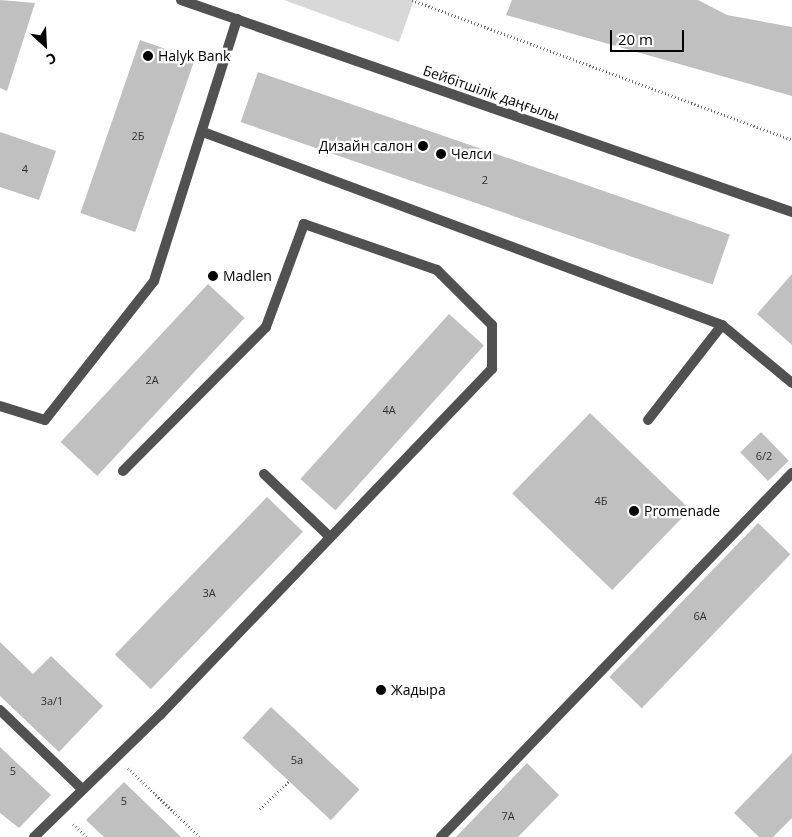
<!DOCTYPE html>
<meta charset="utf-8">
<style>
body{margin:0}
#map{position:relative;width:792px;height:837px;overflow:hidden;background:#fff;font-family:"Open Sans",sans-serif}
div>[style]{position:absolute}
.green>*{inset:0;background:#d8d8d8}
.building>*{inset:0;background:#c0c0c0;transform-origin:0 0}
.path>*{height:3px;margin-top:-1.5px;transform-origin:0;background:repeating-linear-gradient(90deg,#737373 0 1px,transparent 0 3.5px)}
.service>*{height:10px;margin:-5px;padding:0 5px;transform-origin:5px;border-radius:5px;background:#515151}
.pedestrian>*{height:10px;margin:-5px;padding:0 5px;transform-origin:5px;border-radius:5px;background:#515151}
.dots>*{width:14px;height:14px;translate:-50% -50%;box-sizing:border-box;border:2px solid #fff;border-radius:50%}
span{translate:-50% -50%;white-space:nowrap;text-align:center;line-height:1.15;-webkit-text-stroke:4.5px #fff;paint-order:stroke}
.number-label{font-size:11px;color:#303030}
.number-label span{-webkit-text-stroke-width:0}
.poi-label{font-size:14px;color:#000}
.left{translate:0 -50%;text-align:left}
.right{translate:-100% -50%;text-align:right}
.street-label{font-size:14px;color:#000}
.north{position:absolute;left:20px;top:20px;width:50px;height:50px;-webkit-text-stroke:4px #fff;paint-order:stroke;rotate:155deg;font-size:14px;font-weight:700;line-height:20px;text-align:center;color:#000}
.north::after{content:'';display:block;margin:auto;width:18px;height:22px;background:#000;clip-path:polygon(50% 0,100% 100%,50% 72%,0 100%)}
.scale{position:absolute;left:610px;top:30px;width:74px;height:22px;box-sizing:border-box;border:2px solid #000;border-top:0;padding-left:6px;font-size:15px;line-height:18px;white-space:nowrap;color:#000;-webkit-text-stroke:4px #fff;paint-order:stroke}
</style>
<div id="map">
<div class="green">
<div style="clip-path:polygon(284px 0,414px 0,399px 42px)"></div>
</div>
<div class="building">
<div style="clip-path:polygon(0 0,35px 3px,7px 91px,0 88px)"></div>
<div style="clip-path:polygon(512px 0,698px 0,727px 15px,792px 27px,792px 96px,506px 15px)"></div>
<div style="left:140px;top:40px;width:58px;height:183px;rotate:19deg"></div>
<div style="left:258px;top:72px;width:499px;height:53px;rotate:19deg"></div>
<div style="clip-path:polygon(0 132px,56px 151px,39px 200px,0 187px)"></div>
<div style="clip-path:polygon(792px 274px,792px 345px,757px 314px)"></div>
<div style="left:208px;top:284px;width:50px;height:216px;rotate:43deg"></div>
<div style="left:449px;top:314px;width:47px;height:222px;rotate:42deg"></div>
<div style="left:590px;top:413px;width:139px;height:112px;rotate:44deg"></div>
<div style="left:761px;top:432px;width:40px;height:29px;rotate:46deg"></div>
<div style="left:267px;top:497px;width:50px;height:219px;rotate:44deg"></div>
<div style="left:758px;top:523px;width:45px;height:214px;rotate:44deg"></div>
<div style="clip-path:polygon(0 642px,33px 674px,51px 656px,103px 706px,59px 752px,0 696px)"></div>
<div style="left:271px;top:707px;width:121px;height:42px;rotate:43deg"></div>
<div style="clip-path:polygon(0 747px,51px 795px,19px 828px,0 813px)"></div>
<div style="clip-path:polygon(792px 753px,792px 818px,773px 837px,759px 837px,734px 813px)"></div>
<div style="clip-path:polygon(527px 763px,559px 795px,518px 837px,456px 837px)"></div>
<div style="clip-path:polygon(124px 782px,181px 837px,104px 837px,86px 820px)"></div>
</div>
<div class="path">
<div style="left:412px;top:0;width:405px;rotate:20.2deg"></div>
<div style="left:128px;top:768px;width:100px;rotate:43.8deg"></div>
<div style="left:260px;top:809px;width:40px;rotate:-44deg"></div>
<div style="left:73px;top:824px;width:19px;rotate:43deg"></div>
</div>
<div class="service">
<div style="left:203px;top:132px;width:554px;rotate:20.4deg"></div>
<div style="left:0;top:406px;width:47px;rotate:17.3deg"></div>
<div style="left:45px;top:420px;width:177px;rotate:-51.9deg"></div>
<div style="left:154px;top:281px;width:275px;rotate:-72.4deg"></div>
<div style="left:648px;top:420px;width:120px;rotate:-52.1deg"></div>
<div style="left:722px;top:325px;width:91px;rotate:39.6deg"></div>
<div style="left:264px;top:474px;width:91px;rotate:43.7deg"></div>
<div style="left:0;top:710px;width:114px;rotate:43.9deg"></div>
<div style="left:34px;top:837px;width:175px;rotate:-44.1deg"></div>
<div style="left:160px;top:715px;width:480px;rotate:-46.2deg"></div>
<div style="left:492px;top:369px;width:44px;rotate:-90deg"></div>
<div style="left:492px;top:325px;width:78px;rotate:-135deg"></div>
<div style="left:437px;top:270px;width:141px;rotate:-160.9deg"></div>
<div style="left:304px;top:224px;width:110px;rotate:110.3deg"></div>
<div style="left:266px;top:327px;width:203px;rotate:134.8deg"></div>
<div style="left:441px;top:837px;width:506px;rotate:-46.04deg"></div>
</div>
<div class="pedestrian">
<div style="left:181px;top:0;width:647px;rotate:19.14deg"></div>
</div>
<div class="dots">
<div style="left:148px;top:56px;background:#000"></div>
<div style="left:423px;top:146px;background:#000"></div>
<div style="left:441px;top:154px;background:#000"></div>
<div style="left:213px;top:276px;background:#000"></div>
<div style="left:634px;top:511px;background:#000"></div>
<div style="left:381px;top:690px;background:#000"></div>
</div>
<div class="number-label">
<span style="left:138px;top:136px">2Б</span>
<span style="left:25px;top:169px">4</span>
<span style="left:485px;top:180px">2</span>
<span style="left:152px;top:380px">2А</span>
<span style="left:389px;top:410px">4А</span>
<span style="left:764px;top:456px">6/2</span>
<span style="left:601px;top:501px">4Б</span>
<span style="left:209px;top:593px">3А</span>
<span style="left:700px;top:616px">6А</span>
<span style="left:52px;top:701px">3а/1</span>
<span style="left:297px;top:760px">5а</span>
<span style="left:13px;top:771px">5</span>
<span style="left:124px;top:801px">5</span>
<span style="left:508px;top:816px">7А</span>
</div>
<div class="poi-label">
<span class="left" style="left:158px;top:56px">Halyk Bank</span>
<span class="right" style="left:413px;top:146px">Дизайн салон</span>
<span class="left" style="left:451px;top:154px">Челси</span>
<span class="left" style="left:223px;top:276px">Madlen</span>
<span class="left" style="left:644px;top:511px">Promenade</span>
<span class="left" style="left:391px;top:690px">Жадыра</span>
</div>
<div class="street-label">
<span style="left:491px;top:93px;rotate:19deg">Бейбітшілік даңғылы</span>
</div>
<div class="north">С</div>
<div class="scale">20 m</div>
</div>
